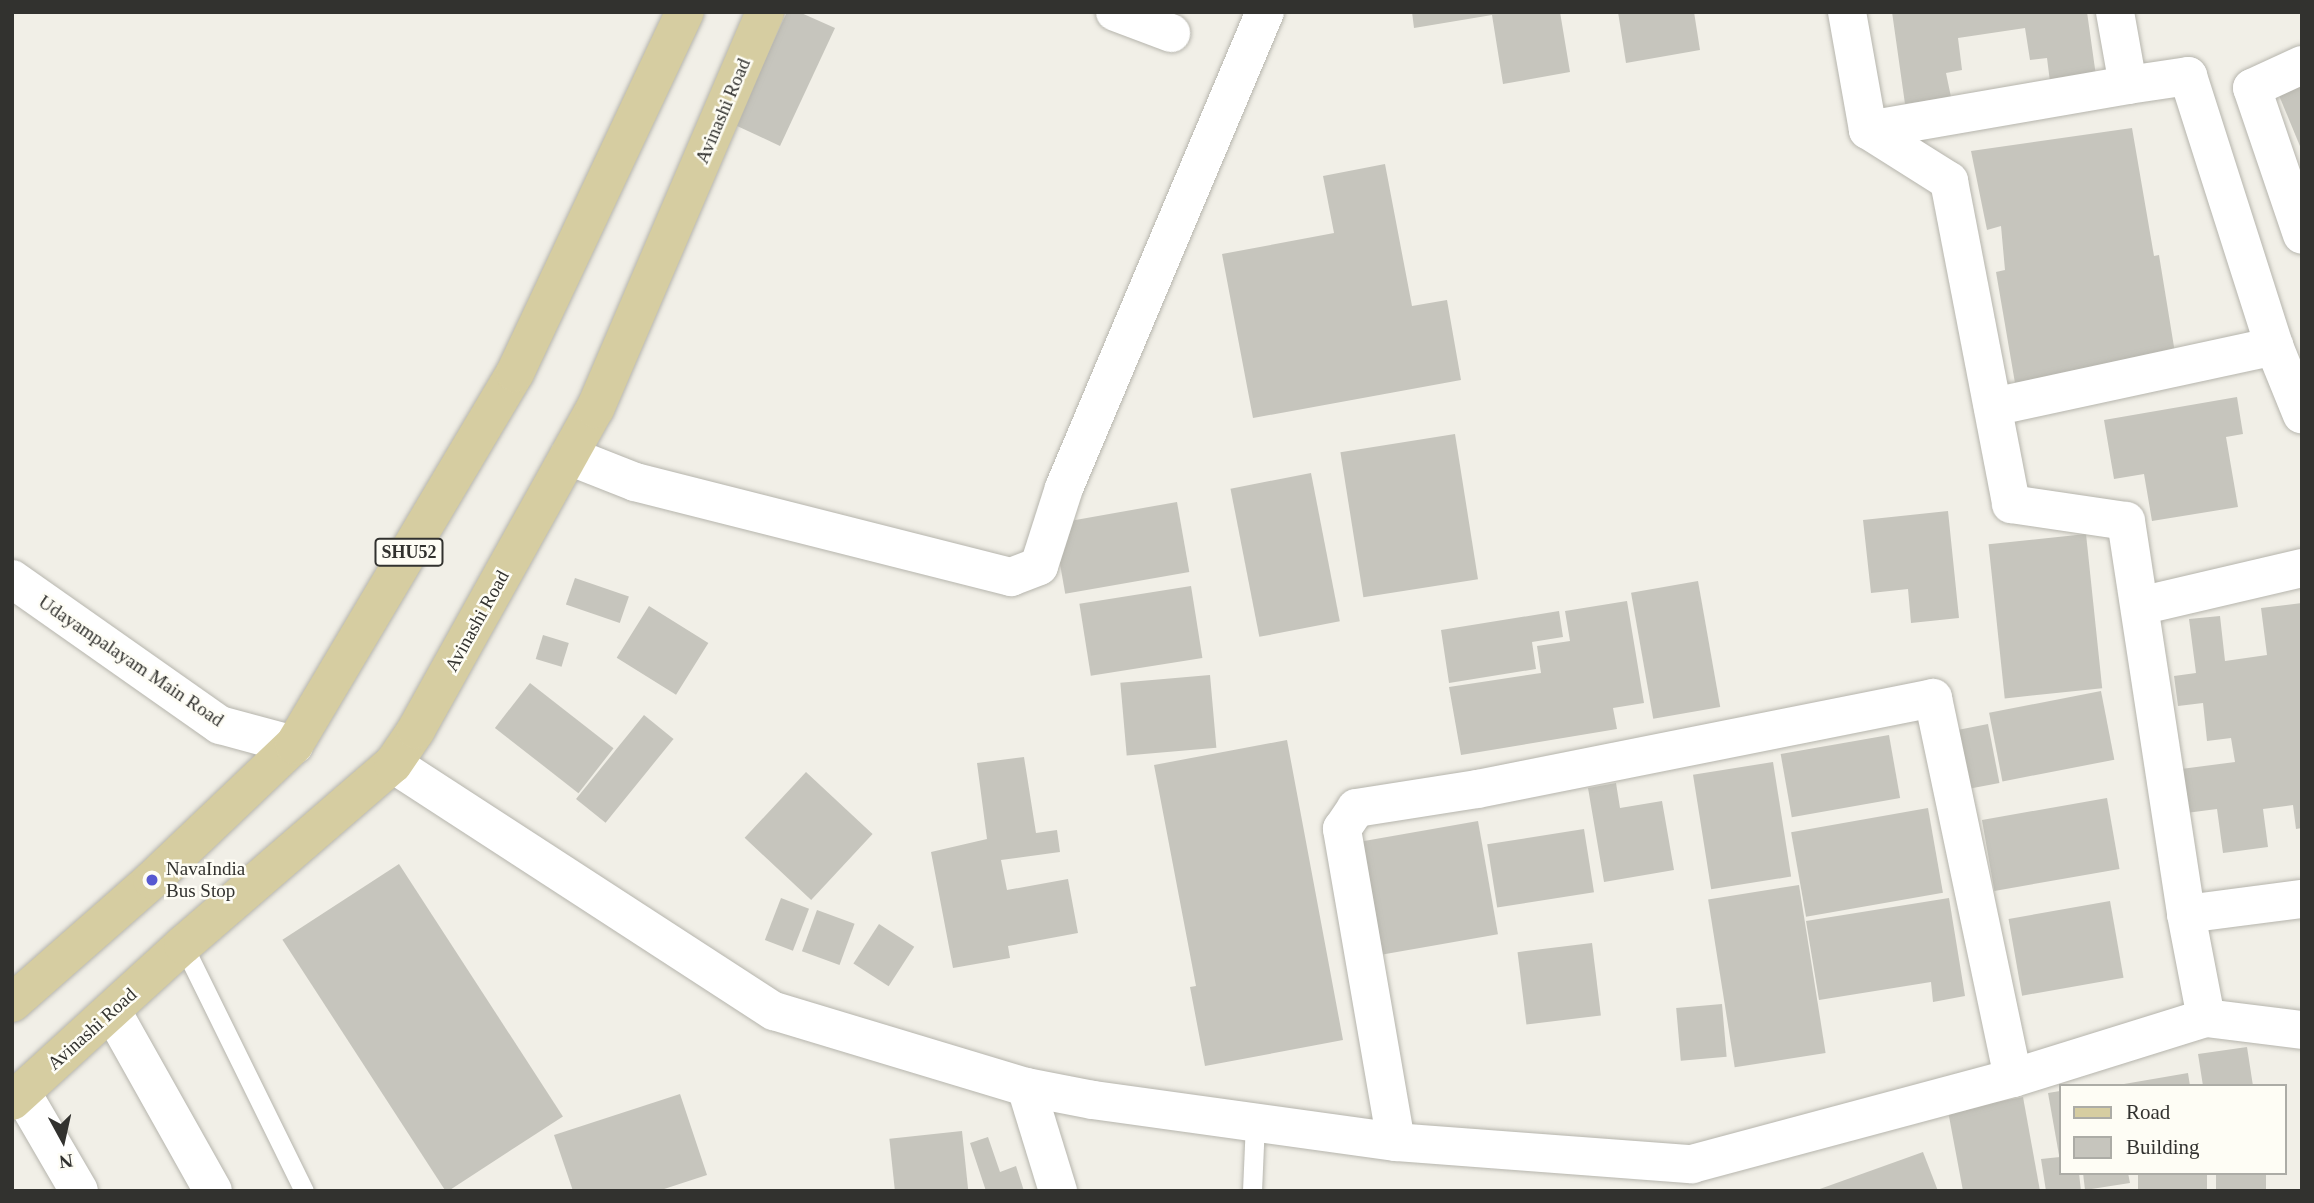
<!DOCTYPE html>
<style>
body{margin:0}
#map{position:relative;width:2314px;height:1203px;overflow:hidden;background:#f1efe7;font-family:"Times New Roman",serif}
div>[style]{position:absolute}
.building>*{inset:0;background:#c6c5bd;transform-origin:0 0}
.roads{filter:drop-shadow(0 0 2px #b6b5ad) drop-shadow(0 0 2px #b6b5ad)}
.lane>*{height:19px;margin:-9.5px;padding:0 9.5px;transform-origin:9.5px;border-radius:9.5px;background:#fff}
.street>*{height:38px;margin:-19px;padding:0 19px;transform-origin:19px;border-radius:19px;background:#fff}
.secondary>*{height:38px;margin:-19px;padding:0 19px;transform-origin:19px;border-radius:19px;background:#fff}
.primary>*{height:38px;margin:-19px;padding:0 19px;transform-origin:19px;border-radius:19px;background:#d6cda1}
.dots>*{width:19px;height:19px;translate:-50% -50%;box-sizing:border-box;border:4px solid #fefdf5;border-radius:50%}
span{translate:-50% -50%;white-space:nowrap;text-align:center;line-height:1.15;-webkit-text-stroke:5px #fefdf5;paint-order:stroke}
.shield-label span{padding:2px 5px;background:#fefdf5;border:2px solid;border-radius:5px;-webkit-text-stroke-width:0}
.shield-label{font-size:18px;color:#32322f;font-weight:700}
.street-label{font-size:19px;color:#32322f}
.poi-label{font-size:19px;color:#32322f}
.left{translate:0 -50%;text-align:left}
.frame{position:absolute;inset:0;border:14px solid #32322f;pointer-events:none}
.legend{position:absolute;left:2059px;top:1084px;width:228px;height:91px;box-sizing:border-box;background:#fefdf5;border:2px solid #acaca6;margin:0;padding:9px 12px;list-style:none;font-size:21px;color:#32322f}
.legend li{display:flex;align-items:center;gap:14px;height:35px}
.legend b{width:35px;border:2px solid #acaca6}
.north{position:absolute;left:28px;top:1105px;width:70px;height:70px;-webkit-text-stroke:5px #fefdf5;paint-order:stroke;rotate:172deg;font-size:19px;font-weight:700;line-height:28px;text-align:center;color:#32322f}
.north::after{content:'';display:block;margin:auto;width:24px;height:32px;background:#32322f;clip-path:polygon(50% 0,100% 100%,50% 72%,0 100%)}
</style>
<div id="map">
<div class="building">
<div style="clip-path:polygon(787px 12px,799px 12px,835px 28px,780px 146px,735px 125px)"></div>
<div style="clip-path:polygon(1412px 12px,1560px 12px,1570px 72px,1503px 84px,1492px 15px,1414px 28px)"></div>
<div style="clip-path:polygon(1618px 12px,1694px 12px,1700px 50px,1626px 63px)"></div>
<div style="clip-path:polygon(1892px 12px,2087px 12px,2096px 76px,2050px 82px,2047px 58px,2030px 60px,2025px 28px,1958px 38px,1962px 70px,1946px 73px,1951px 97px,1905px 104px)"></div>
<div style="clip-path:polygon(2302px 84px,2302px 151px,2278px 93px)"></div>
<div style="clip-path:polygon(2132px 128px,2154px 256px,2159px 255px,2175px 353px,2015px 383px,1996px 272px,2005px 270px,2001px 226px,1987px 230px,1971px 151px)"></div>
<div style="clip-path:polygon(1385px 164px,1412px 306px,1447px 300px,1461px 380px,1253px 418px,1222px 254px,1334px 233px,1323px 176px)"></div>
<div style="clip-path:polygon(2237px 397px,2243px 434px,2226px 437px,2238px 507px,2152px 521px,2144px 474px,2114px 479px,2104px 420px)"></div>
<div style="left:1455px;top:434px;width:147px;height:116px;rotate:81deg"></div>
<div style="left:1311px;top:473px;width:151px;height:82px;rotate:79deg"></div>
<div style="left:1177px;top:502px;width:71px;height:126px;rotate:80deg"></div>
<div style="clip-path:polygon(1948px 511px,1959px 618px,1911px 623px,1908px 589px,1871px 593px,1863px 520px)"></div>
<div style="left:2086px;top:534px;width:155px;height:98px;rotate:84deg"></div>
<div style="left:575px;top:578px;width:57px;height:28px;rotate:19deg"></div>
<div style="left:1698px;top:581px;width:128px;height:68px;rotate:80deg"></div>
<div style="left:1191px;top:586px;width:73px;height:113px;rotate:81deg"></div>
<div style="clip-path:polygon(1627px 601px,1644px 703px,1613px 708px,1617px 729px,1461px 755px,1449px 687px,1541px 673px,1537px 646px,1570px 641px,1565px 611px)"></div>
<div style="clip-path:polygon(2302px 603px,2302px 828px,2296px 829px,2293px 805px,2263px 809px,2268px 847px,2223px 853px,2217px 809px,2186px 813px,2181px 769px,2235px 762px,2231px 738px,2207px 741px,2203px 703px,2178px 706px,2174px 676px,2196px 673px,2189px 619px,2220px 616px,2225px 661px,2267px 655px,2261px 608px)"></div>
<div style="left:649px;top:606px;width:70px;height:61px;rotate:32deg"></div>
<div style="clip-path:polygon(1559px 611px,1563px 637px,1532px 642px,1536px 669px,1449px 683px,1441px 630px)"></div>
<div style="left:543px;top:635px;width:27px;height:25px;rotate:17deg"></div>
<div style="left:1210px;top:675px;width:73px;height:90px;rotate:85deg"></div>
<div style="left:530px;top:683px;width:106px;height:57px;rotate:38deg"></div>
<div style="left:2101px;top:691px;width:70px;height:114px;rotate:79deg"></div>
<div style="left:644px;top:715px;width:38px;height:108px;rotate:39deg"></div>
<div style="left:1988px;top:724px;width:60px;height:31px;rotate:79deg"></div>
<div style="left:1889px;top:735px;width:64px;height:110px;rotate:80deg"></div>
<div style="clip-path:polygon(1287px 740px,1343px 1040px,1205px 1066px,1190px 987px,1196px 986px,1154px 765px)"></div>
<div style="clip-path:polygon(1024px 757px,1036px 833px,1057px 830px,1060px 852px,1001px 860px,1007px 890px,1068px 879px,1078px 933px,1008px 946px,1010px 958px,953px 968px,931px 852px,987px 839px,977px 763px)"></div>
<div style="left:1773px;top:762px;width:116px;height:81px;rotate:81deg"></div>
<div style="left:806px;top:772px;width:91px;height:90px;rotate:43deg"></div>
<div style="clip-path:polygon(1616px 783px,1620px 808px,1662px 801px,1674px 870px,1604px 882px,1588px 788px)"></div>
<div style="left:2107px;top:798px;width:72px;height:127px;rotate:80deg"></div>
<div style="left:1928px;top:808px;width:86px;height:139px;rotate:80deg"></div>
<div style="left:1478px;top:821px;width:115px;height:117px;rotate:80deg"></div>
<div style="left:1584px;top:829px;width:64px;height:98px;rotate:81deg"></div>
<div style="left:399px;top:864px;width:301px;height:139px;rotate:57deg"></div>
<div style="left:1799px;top:885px;width:170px;height:92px;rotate:81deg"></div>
<div style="left:781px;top:898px;width:30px;height:45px;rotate:21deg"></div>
<div style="clip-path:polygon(1949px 898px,1965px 996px,1933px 1002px,1931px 982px,1819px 1000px,1806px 921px)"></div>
<div style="left:2110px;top:901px;width:78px;height:103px;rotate:80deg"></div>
<div style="left:817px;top:910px;width:40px;height:44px;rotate:20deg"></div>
<div style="left:879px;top:924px;width:42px;height:47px;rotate:33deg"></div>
<div style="left:1592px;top:943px;width:73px;height:75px;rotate:83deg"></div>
<div style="left:1722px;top:1004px;width:53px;height:46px;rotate:85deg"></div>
<div style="clip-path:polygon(2247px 1047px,2253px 1086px,2203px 1086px,2198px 1054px)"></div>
<div style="clip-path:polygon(2188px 1073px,2190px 1086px,2124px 1086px,2124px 1084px)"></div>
<div style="clip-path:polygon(2060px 1091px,2060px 1155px,2059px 1155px,2048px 1093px)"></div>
<div style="clip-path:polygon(680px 1094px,707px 1175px,658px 1191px,573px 1191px,554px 1135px)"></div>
<div style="clip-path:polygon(2023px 1097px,2040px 1191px,1963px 1191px,1948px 1111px)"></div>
<div style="left:962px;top:1131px;width:60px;height:73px;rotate:84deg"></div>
<div style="clip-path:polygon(988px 1137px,1000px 1172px,1016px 1166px,1024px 1191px,986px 1191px,970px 1143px)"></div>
<div style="clip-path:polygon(1923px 1152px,1938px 1191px,1817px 1191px,1817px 1190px)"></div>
<div style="clip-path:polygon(2060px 1157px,2060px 1173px,2079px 1173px,2081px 1191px,2046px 1191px,2041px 1159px)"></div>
<div style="clip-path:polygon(2083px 1173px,2128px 1173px,2130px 1183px,2085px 1190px)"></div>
<div style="left:2138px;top:1173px;width:69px;height:18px"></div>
<div style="left:2216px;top:1173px;width:50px;height:18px"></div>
</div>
<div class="roads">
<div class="lane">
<div style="left:183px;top:945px;width:274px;rotate:63.8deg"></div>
<div style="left:1252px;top:1191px;width:68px;rotate:-87.5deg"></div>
</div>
<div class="street">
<div style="left:1115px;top:12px;width:60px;rotate:20.6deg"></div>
<div style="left:1847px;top:12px;width:120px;rotate:79.9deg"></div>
<div style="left:1868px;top:130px;width:96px;rotate:32.2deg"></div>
<div style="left:1949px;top:181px;width:329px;rotate:79.1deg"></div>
<div style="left:2011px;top:504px;width:116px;rotate:8.4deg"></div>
<div style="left:2126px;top:521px;width:398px;rotate:81.3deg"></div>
<div style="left:2186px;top:914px;width:106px;rotate:79.1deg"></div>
<div style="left:2115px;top:12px;width:74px;rotate:79.9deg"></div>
<div style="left:2128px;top:85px;width:61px;rotate:-8.5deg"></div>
<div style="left:2188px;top:76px;width:283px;rotate:72.3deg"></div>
<div style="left:2274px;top:346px;width:74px;rotate:67.9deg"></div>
<div style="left:2302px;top:65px;width:55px;rotate:155.3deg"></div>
<div style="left:2252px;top:88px;width:155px;rotate:71.2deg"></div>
<div style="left:1868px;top:130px;width:264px;rotate:-9.8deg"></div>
<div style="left:1993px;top:407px;width:288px;rotate:-12.2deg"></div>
<div style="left:569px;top:456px;width:71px;rotate:21.5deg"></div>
<div style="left:635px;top:482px;width:388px;rotate:14.2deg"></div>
<div style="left:1011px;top:577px;width:30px;rotate:-21deg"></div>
<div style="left:1039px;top:566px;width:82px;rotate:-72.2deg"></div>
<div style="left:1064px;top:488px;width:517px;rotate:-67.11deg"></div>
<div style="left:12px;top:579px;width:254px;rotate:35.1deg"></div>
<div style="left:220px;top:725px;width:77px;rotate:15.1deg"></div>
<div style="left:2140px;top:606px;width:166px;rotate:-13.2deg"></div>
<div style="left:2186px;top:914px;width:117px;rotate:-7.4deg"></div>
<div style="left:112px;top:1011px;width:206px;rotate:60.7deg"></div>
<div style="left:1026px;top:1087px;width:109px;rotate:72.9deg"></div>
<div style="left:22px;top:1093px;width:113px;rotate:59.8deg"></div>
<div style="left:1396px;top:1142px;width:318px;rotate:-99.8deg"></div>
<div style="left:1342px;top:829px;width:25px;rotate:-56deg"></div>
<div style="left:1356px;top:808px;width:123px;rotate:-8.9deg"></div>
<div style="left:1478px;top:789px;width:464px;rotate:-11.3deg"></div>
<div style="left:1933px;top:698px;width:388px;rotate:78.1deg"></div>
</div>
<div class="secondary">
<div style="left:393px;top:764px;width:454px;rotate:33deg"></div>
<div style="left:774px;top:1011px;width:263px;rotate:16.8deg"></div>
<div style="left:1026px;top:1087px;width:68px;rotate:11deg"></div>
<div style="left:1093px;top:1100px;width:306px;rotate:7.9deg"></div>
<div style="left:1396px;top:1142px;width:297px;rotate:4.3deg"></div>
<div style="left:1692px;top:1164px;width:332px;rotate:-15deg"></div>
<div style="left:2013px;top:1078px;width:202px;rotate:-17.3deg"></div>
<div style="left:2206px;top:1018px;width:97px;rotate:7.1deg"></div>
</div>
<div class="primary">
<div style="left:12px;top:1003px;width:186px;rotate:-41.3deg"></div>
<div style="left:152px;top:880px;width:196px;rotate:-43.6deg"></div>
<div style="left:294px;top:745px;width:433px;rotate:-59.3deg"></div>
<div style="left:515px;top:373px;width:399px;rotate:-64.8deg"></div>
<div style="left:12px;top:1101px;width:231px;rotate:-42.4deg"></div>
<div style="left:183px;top:945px;width:277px;rotate:-40.8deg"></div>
<div style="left:393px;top:764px;width:41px;rotate:-55.9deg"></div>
<div style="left:416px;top:730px;width:368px;rotate:-60.9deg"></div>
<div style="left:595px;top:409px;width:432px;rotate:-66.8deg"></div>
</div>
</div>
<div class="dots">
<div style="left:152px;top:880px;background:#5759d1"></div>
</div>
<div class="shield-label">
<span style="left:409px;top:552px">SHU52</span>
</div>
<div class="street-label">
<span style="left:723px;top:111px;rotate:-67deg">Avinashi Road</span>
<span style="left:477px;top:621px;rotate:-61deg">Avinashi Road</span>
<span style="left:131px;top:661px;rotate:34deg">Udayampalayam Main Road</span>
<span style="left:92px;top:1029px;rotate:-42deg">Avinashi Road</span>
</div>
<div class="poi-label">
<span class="left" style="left:166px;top:880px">NavaIndia<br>Bus Stop</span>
</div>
<div class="frame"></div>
<ul class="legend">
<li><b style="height:9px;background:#d6cda1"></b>Road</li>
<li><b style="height:19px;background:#c6c5bd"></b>Building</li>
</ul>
<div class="north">N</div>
</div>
